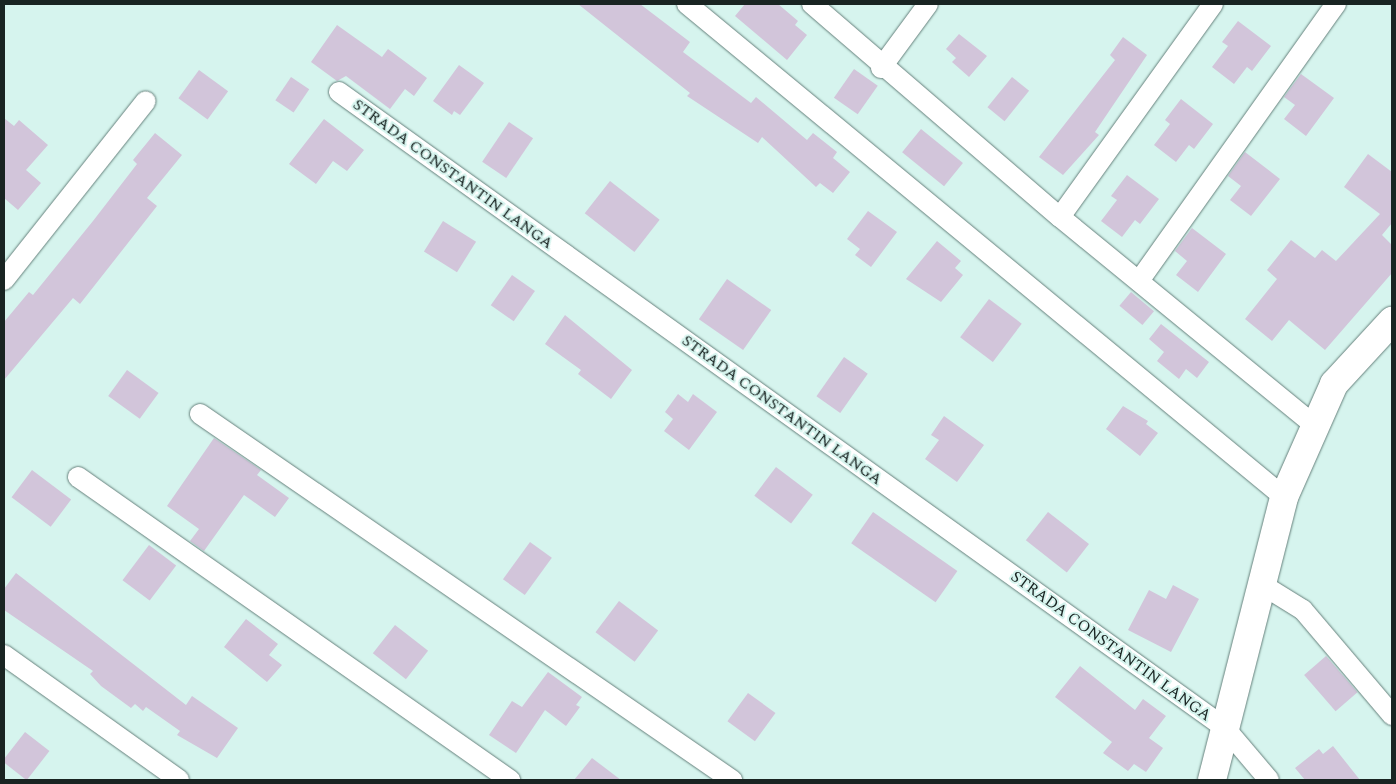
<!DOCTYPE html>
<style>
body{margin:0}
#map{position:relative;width:1396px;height:784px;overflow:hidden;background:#d6f4ee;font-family:Spectral,serif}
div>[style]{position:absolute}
.building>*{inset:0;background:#d2c5da;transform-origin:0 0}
.roads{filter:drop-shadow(0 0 1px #66817c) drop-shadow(0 0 1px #66817c)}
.street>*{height:20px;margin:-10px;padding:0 10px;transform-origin:10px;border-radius:10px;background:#fff}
.secondary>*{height:28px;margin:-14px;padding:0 14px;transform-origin:14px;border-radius:14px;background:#fff}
span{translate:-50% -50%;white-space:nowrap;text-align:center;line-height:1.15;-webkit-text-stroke:4px #d6f4ee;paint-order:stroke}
.street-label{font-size:16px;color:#192422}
.frame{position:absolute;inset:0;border:5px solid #192422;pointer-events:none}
</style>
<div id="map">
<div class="building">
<div style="clip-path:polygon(578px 4px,640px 4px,690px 42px,683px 52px,751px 103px,756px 97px,807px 140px,813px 133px,837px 152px,833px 158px,850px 172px,833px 193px,820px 183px,816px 187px,762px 137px,758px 143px,687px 96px,690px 93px)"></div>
<div style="clip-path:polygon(745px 4px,778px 4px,798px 21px,795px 25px,807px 35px,787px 60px,735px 16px)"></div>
<div style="clip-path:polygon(1238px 21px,1271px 46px,1252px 71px,1247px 67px,1234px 84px,1212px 67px,1228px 46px,1222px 42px)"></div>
<div style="clip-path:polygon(337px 25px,382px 57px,388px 49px,427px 78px,414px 96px,405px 89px,390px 109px,346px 76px,337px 81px,311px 62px)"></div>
<div style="clip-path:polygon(959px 34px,987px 56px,969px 77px,952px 62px,956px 58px,946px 49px)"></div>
<div style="clip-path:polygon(1123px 37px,1147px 55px,1095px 132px,1099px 135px,1063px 175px,1039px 157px,1115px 60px,1110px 55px)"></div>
<div style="clip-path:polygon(459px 65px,484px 83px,460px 115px,454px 111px,452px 115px,433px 101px)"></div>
<div style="left:854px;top:69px;width:29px;height:35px;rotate:35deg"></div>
<div style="left:199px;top:70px;width:36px;height:35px;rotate:36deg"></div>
<div style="clip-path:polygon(1301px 74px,1334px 98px,1306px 136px,1284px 119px,1295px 105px,1284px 97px)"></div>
<div style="left:291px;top:77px;width:22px;height:28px;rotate:34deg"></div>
<div style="left:1012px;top:77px;width:22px;height:39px;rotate:39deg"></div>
<div style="clip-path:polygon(1181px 99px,1213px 124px,1194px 149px,1189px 145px,1176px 162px,1154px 145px,1170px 124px,1165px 120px)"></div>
<div style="clip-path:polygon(4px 118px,14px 126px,19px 120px,48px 145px,26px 170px,41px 183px,18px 210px,4px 198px)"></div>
<div style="clip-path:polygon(324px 119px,364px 150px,347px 171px,333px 161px,316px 184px,289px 164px)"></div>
<div style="left:509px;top:122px;width:29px;height:48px;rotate:34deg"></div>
<div style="left:921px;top:129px;width:54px;height:30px;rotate:39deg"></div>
<div style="clip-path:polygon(155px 133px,182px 155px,147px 198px,157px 206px,80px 304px,73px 298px,4px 380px,4px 322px,29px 292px,33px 295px,93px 221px,137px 164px,133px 160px)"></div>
<div style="clip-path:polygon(1245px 152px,1280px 179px,1251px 216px,1230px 200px,1241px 186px,1228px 176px)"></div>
<div style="clip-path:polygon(1368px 154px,1392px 172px,1392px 223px,1382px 235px,1392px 245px,1392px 273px,1325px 350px,1289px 320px,1272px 341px,1245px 319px,1277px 279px,1267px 270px,1291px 240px,1315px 258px,1322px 250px,1336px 261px,1380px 214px,1344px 187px)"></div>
<div style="clip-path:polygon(1127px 175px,1159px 199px,1140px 224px,1135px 220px,1122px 237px,1101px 221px,1117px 200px,1111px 196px)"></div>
<div style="left:610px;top:181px;width:63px;height:41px;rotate:38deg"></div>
<div style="clip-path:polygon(868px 211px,897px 232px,871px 267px,855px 255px,860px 249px,847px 239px)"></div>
<div style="left:443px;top:221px;width:39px;height:36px;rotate:32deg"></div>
<div style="clip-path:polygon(1192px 228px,1226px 254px,1198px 292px,1176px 275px,1187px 261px,1175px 251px)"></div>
<div style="clip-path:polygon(937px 241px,961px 261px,955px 268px,963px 275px,941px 302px,906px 279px)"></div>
<div style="left:512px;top:275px;width:28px;height:37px;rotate:35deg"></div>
<div style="left:727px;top:279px;width:54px;height:49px;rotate:35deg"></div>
<div style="left:1131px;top:292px;width:30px;height:18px;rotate:40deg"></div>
<div style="left:989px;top:299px;width:41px;height:48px;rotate:37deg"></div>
<div style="clip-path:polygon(565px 315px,632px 370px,611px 399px,578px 374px,581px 370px,545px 344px)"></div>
<div style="clip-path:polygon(1161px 324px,1209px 362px,1197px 378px,1186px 369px,1179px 379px,1157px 361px,1164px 352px,1149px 339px)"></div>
<div style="left:844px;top:357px;width:29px;height:48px;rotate:35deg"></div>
<div style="left:127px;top:370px;width:39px;height:32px;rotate:36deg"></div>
<div style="clip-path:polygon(678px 394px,688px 402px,693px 394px,717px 412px,689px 450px,664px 431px,673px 419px,665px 412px)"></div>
<div style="clip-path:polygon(1123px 406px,1148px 421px,1146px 424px,1158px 433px,1140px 456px,1106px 429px)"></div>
<div style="clip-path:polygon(944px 416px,984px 445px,957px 482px,925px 459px,939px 440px,931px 435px)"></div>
<div style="clip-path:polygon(214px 438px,261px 470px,257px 475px,289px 498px,275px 517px,244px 495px,204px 551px,190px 541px,199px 529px,167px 506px)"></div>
<div style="left:776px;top:467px;width:46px;height:36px;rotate:37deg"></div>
<div style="left:32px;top:470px;width:49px;height:34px;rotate:37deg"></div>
<div style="left:873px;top:512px;width:103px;height:38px;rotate:35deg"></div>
<div style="left:1048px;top:512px;width:52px;height:36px;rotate:38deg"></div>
<div style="left:530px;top:542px;width:27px;height:46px;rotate:36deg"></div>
<div style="left:149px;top:545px;width:34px;height:44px;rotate:37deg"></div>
<div style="clip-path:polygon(16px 573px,186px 705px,192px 696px,238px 728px,217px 758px,177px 735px,180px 731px,146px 707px,143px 711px,135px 704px,131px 708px,101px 686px,90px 674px,93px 671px,4px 610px,4px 589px)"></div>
<div style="clip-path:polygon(1173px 585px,1199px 599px,1171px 652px,1128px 630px,1149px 590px,1166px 599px)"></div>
<div style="left:619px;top:601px;width:49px;height:39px;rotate:37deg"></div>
<div style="clip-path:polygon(246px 619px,278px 644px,269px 655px,282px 665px,267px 682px,224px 647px)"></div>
<div style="left:395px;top:625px;width:42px;height:36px;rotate:38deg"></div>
<div style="left:1326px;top:656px;width:48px;height:29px;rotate:49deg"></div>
<div style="clip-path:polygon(1080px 666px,1135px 710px,1143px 699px,1166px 716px,1149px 738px,1163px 748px,1146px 772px,1134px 764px,1128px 771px,1103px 753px,1112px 742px,1055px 697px)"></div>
<div style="clip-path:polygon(548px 672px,582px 697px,576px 705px,580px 707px,566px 726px,545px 710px,516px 753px,489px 735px,512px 701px,522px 707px)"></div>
<div style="left:748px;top:693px;width:34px;height:35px;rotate:36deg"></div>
<div style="left:25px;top:732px;width:31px;height:37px;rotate:38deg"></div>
<div style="clip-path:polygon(1333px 746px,1360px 780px,1305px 780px,1295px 768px,1319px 749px,1323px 754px)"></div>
<div style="clip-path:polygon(592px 758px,621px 780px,574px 780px)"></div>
</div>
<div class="roads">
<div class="street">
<div style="left:687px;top:4px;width:774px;rotate:39.55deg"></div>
<div style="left:812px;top:4px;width:327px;rotate:40.7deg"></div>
<div style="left:1060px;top:217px;width:327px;rotate:39.3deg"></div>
<div style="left:881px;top:68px;width:79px;rotate:-53.7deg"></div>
<div style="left:339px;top:92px;width:1091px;rotate:35.67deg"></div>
<div style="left:1225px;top:728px;width:68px;rotate:49.8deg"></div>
<div style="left:1060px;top:217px;width:262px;rotate:-54.3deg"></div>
<div style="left:4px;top:280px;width:228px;rotate:-51.6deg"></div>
<div style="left:1139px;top:281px;width:340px;rotate:-54.6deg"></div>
<div style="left:200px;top:414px;width:646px;rotate:34.53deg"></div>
<div style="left:78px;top:477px;width:528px;rotate:35.05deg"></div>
<div style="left:1261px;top:584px;width:49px;rotate:31.8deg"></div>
<div style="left:1303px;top:610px;width:138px;rotate:49.7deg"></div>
<div style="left:4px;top:655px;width:215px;rotate:35.5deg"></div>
</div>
<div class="secondary">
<div style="left:1212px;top:780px;width:292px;rotate:-75.7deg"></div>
<div style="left:1284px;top:497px;width:124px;rotate:-66.1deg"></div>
<div style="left:1334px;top:384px;width:86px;rotate:-47.4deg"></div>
</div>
</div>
<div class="street-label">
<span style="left:453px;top:174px;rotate:36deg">STRADA CONSTANTIN LANGA</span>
<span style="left:782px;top:410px;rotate:36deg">STRADA CONSTANTIN LANGA</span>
<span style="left:1111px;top:646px;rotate:36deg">STRADA CONSTANTIN LANGA</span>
</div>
<div class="frame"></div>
</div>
